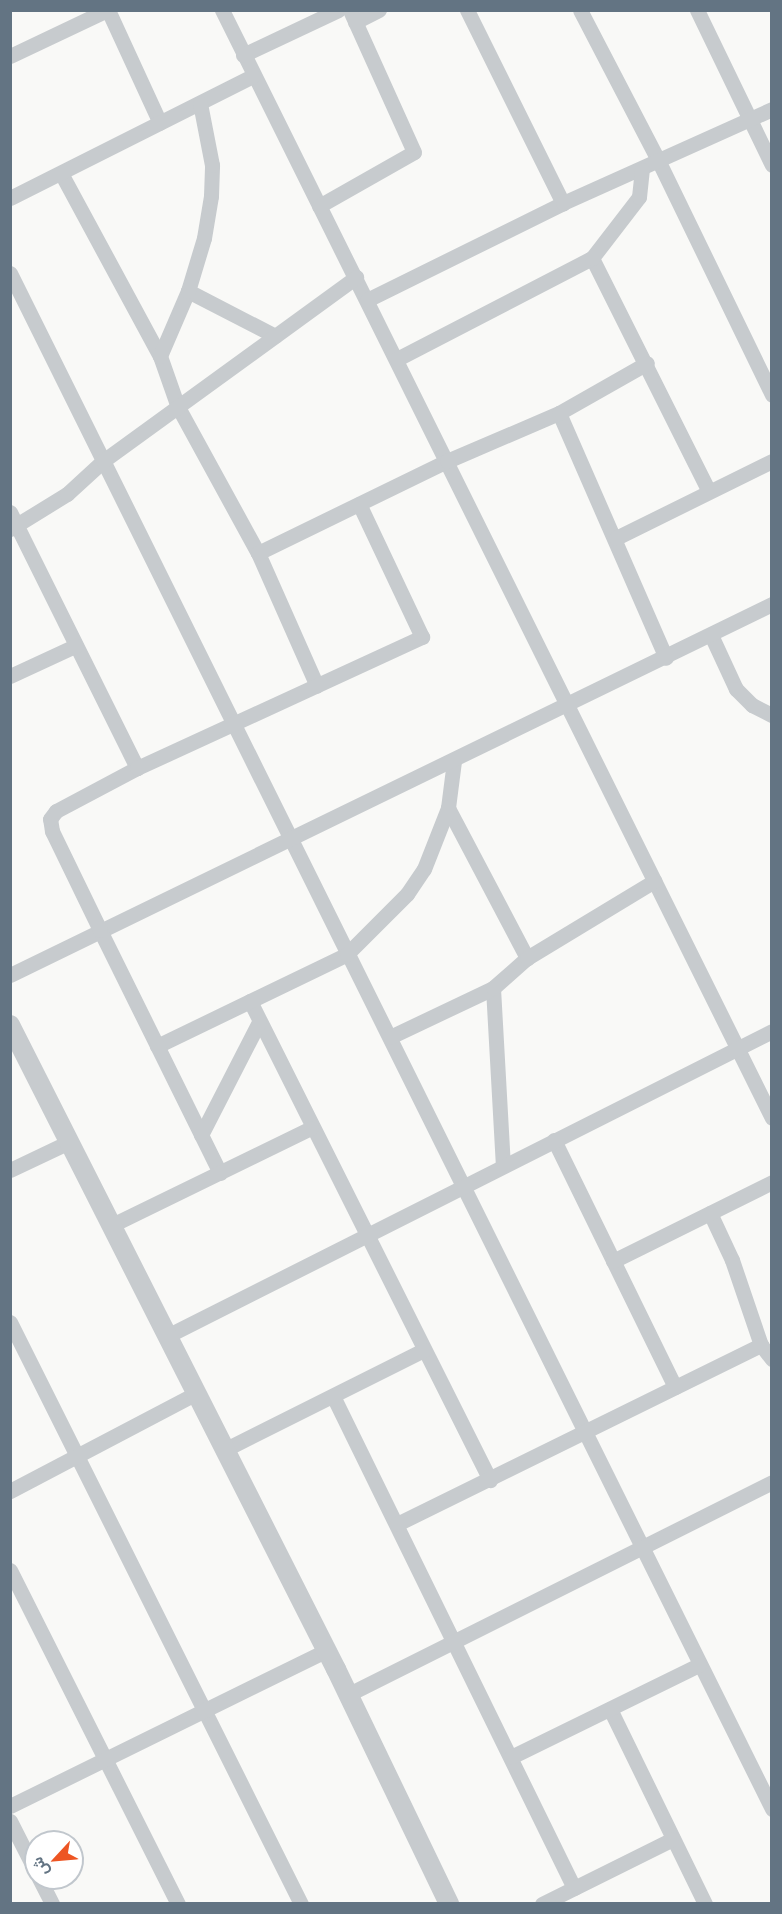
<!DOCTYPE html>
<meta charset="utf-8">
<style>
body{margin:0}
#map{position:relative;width:782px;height:1914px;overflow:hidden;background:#f9f9f7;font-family:Inter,Vazirmatn,sans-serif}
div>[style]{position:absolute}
.minor>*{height:15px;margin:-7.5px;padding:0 7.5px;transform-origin:7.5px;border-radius:7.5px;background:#c7cbce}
.tertiary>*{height:20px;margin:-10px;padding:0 10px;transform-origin:10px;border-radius:10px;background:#c7cbce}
span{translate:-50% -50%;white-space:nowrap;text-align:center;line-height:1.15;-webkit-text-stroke:6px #fff;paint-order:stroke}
.frame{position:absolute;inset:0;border:12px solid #637483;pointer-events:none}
.north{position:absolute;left:24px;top:1830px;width:60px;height:60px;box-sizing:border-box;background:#fff;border:2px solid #c1c7cd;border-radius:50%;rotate:244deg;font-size:16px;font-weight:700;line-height:24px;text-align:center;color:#637483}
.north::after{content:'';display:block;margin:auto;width:21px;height:27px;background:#ed5523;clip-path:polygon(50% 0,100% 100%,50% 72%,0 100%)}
</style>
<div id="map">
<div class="minor">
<div style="left:108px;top:10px;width:124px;rotate:65.3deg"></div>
<div style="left:222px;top:10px;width:1237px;rotate:63.6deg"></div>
<div style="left:467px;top:10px;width:216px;rotate:63.6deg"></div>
<div style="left:580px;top:10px;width:171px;rotate:62.5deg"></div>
<div style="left:659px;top:162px;width:259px;rotate:64.1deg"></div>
<div style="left:697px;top:10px;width:172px;rotate:64.2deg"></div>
<div style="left:355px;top:22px;width:27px;rotate:-27deg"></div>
<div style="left:243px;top:55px;width:105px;rotate:-25.3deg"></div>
<div style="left:10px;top:56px;width:107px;rotate:-25.4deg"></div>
<div style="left:62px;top:175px;width:206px;rotate:61.6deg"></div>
<div style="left:160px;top:356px;width:54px;rotate:70.6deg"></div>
<div style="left:178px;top:407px;width:166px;rotate:61.3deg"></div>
<div style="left:258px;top:553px;width:145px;rotate:66.1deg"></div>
<div style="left:10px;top:198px;width:272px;rotate:-26.7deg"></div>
<div style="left:319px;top:206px;width:109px;rotate:-29.6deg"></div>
<div style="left:414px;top:152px;width:156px;rotate:-114.3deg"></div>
<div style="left:592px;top:258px;width:259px;rotate:63.4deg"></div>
<div style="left:10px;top:273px;width:1715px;rotate:63.61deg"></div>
<div style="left:188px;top:291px;width:98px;rotate:27.3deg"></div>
<div style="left:367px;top:300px;width:219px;rotate:-26.3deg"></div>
<div style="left:563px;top:203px;width:229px;rotate:-24.2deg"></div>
<div style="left:160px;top:356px;width:71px;rotate:-66.7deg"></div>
<div style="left:188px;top:291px;width:55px;rotate:-73.2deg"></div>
<div style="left:204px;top:238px;width:43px;rotate:-80.5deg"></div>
<div style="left:211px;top:196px;width:31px;rotate:-88deg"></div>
<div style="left:212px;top:165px;width:63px;rotate:-101deg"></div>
<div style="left:397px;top:359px;width:220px;rotate:-27.4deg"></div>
<div style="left:592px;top:258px;width:77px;rotate:-52.4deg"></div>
<div style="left:639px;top:197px;width:27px;rotate:-84deg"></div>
<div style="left:559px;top:413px;width:267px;rotate:66.4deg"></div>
<div style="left:10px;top:512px;width:286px;rotate:63.6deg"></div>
<div style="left:10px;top:529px;width:67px;rotate:-31.6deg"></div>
<div style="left:67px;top:494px;width:49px;rotate:-42.5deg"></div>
<div style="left:103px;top:461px;width:313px;rotate:-36deg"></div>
<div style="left:616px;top:538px;width:174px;rotate:-26.3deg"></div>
<div style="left:258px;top:553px;width:210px;rotate:-26deg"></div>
<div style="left:447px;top:461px;width:122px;rotate:-23.2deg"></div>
<div style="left:559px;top:413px;width:101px;rotate:-29.6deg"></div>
<div style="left:711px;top:635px;width:60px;rotate:65.2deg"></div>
<div style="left:736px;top:689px;width:23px;rotate:45deg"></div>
<div style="left:752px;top:705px;width:22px;rotate:27deg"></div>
<div style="left:10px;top:676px;width:72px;rotate:-24.8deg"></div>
<div style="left:454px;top:761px;width:47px;rotate:97.3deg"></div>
<div style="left:448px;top:808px;width:170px;rotate:62.2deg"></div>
<div style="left:10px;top:975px;width:848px;rotate:-25.96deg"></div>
<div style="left:493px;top:988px;width:177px;rotate:86.8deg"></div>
<div style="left:250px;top:1001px;width:536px;rotate:63.39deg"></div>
<div style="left:390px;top:1037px;width:114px;rotate:-25.4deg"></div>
<div style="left:493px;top:988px;width:45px;rotate:-41.4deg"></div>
<div style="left:527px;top:958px;width:149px;rotate:-31.2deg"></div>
<div style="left:157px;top:1046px;width:211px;rotate:-25.8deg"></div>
<div style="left:347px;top:954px;width:85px;rotate:-45deg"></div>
<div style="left:407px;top:894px;width:30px;rotate:-56deg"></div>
<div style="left:424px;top:869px;width:66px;rotate:-68.5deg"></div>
<div style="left:201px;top:1135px;width:127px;rotate:-62.8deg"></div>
<div style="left:554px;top:1140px;width:275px;rotate:63.9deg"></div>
<div style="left:10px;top:1170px;width:65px;rotate:-25.4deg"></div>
<div style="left:220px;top:1173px;width:271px;rotate:-116.3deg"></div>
<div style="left:100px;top:930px;width:110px;rotate:-115.9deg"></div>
<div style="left:52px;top:831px;width:12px;rotate:-99deg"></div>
<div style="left:50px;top:819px;width:10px;rotate:-53deg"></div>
<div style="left:56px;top:811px;width:92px;rotate:-28deg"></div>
<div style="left:137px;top:768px;width:314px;rotate:-24.7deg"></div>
<div style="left:422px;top:637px;width:147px;rotate:-115.3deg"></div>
<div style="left:710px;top:1213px;width:52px;rotate:64.9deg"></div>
<div style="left:732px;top:1260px;width:90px;rotate:71.2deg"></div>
<div style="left:761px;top:1345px;width:18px;rotate:52deg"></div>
<div style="left:112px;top:1225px;width:221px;rotate:-26deg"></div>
<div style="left:613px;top:1261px;width:178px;rotate:-26.4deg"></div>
<div style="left:10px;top:1322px;width:651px;rotate:63.43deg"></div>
<div style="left:169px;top:1335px;width:675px;rotate:-26.75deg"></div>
<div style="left:333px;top:1396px;width:548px;rotate:63.9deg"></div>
<div style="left:226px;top:1449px;width:221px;rotate:-26.6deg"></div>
<div style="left:10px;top:1491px;width:211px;rotate:-27.7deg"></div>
<div style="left:397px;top:1524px;width:406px;rotate:-26.2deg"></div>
<div style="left:10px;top:1570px;width:374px;rotate:63.3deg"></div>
<div style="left:349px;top:1694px;width:473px;rotate:-26.6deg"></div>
<div style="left:610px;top:1709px;width:217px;rotate:64deg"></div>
<div style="left:511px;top:1757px;width:209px;rotate:-26.1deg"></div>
<div style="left:10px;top:1806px;width:353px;rotate:-26.2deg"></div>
<div style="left:10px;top:1821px;width:57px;rotate:63deg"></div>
<div style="left:39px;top:1878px;width:29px;rotate:63deg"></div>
<div style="left:542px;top:1904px;width:146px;rotate:-26.4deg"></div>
</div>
<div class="tertiary">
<div style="left:10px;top:1025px;width:722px;rotate:63.15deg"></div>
<div style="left:336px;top:1669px;width:261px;rotate:64.3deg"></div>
</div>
<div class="frame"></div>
<div class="north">ش</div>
</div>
